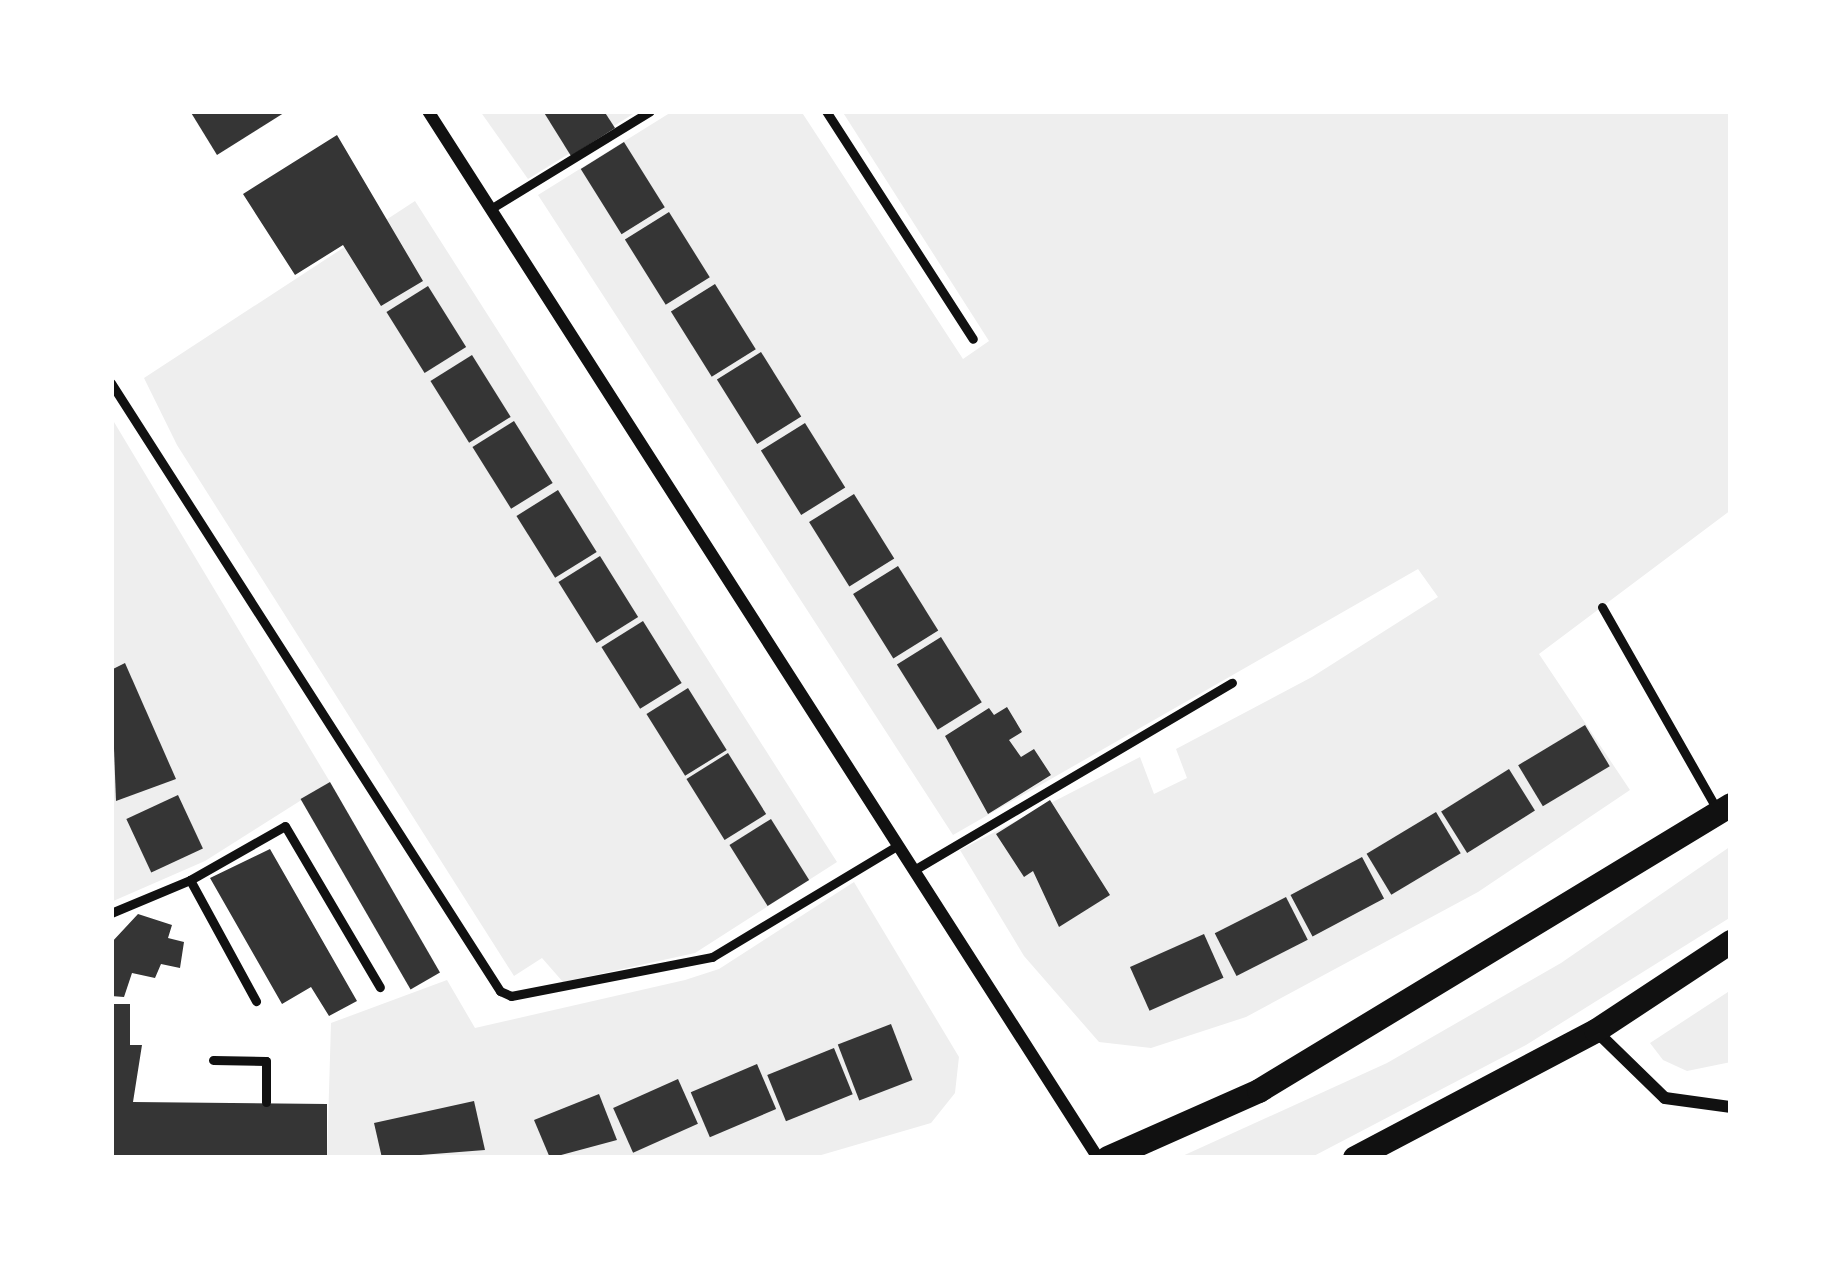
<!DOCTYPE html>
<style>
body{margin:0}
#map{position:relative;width:1842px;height:1269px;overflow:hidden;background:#fff;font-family:"Roboto Condensed",sans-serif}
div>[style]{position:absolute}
.green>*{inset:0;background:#eee}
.building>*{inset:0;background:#353535;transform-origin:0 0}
.service>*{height:9px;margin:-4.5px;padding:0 4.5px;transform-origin:4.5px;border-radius:4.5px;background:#111}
.minor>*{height:12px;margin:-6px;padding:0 6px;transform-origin:6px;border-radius:6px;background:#111}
.secondary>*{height:24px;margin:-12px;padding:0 12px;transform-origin:12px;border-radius:12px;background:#111}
span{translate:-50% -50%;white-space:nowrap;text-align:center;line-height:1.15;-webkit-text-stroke:9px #fff;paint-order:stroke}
.frame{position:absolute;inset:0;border:114px solid #fff;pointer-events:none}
</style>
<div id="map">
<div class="green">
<div style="clip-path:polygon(480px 111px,638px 111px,528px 179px)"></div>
<div style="clip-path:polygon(673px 111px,801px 111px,963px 359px,989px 341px,842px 111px,1731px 111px,1731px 510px,1539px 654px,1630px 790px,1478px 892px,1246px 1017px,1151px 1048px,1099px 1042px,1024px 956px,960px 850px,1140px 757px,1154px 794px,1187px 778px,1176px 749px,1312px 677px,1438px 597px,1418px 569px,953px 835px,538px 195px)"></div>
<div style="clip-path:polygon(415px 201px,837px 862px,695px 953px,563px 982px,542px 958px,514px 976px,177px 445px,144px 378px)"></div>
<div style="clip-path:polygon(111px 417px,330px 782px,205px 861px,111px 902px)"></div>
<div style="clip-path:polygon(1731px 846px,1731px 917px,1526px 1045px,1310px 1158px,1178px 1158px,1387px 1063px,1561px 963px)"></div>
<div style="clip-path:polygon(854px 882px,959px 1057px,955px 1093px,931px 1123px,811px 1158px,327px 1158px,331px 1023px,447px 980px,475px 1028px,685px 980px,719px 969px)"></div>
<div style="clip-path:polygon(1731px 990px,1731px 1062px,1687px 1071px,1663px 1060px,1650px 1043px)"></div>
</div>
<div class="building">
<div style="clip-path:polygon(190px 111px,287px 111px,217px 155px)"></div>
<div style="clip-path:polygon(543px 111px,604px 111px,615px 128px,571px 156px)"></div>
<div style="clip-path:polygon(337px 135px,423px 281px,381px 306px,343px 245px,295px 275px,243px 194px)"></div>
<div style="left:624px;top:142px;width:77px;height:51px;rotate:58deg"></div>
<div style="left:669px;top:212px;width:77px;height:52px;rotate:58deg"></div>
<div style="left:715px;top:284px;width:77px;height:52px;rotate:58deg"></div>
<div style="left:428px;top:286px;width:72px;height:49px;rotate:58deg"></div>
<div style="left:761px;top:352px;width:76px;height:52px;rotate:58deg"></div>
<div style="left:472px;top:355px;width:73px;height:49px;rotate:58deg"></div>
<div style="left:514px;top:421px;width:73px;height:49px;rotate:58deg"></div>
<div style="left:805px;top:423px;width:76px;height:52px;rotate:58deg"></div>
<div style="left:558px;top:490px;width:73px;height:49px;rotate:58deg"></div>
<div style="left:854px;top:494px;width:76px;height:53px;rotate:58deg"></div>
<div style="left:600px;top:556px;width:72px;height:49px;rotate:58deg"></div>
<div style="left:898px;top:566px;width:76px;height:53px;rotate:58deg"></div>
<div style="left:643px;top:621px;width:73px;height:49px;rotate:58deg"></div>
<div style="left:941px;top:637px;width:77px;height:52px;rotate:58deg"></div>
<div style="clip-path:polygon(125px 663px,176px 779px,116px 801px,111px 670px)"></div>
<div style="left:688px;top:688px;width:73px;height:49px;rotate:58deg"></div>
<div style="clip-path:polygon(1007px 707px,1022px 732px,1009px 740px,1021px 757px,1034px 749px,1051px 775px,988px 814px,945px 736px,989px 708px,994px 715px)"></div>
<div style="left:1585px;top:725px;width:48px;height:78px;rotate:59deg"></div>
<div style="left:728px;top:753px;width:72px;height:49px;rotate:58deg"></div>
<div style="left:1509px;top:769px;width:49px;height:80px;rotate:58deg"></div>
<div style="left:330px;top:782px;width:220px;height:34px;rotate:60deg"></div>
<div style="left:178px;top:795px;width:59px;height:57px;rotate:65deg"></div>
<div style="clip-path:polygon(1050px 800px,1110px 895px,1059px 927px,1033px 871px,1024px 877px,996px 834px)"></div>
<div style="left:1436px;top:812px;width:48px;height:81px;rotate:59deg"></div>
<div style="left:771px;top:819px;width:72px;height:49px;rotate:58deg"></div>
<div style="clip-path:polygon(270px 849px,357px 1001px,329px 1016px,311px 987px,282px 1004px,210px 878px)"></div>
<div style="left:1362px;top:857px;width:47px;height:81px;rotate:62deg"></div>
<div style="left:1286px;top:897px;width:48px;height:80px;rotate:63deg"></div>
<div style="clip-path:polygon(138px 914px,172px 925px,168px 938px,184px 942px,180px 968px,161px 964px,155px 978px,132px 973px,124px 997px,111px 996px,111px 943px)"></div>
<div style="left:1204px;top:934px;width:48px;height:81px;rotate:66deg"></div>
<div style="clip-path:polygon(111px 1004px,130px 1004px,130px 1045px,142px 1045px,133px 1102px,327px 1104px,327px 1158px,111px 1158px)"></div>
<div style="left:891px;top:1024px;width:60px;height:57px;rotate:69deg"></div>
<div style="left:834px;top:1048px;width:50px;height:72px;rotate:68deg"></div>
<div style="left:757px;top:1064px;width:49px;height:72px;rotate:67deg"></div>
<div style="left:678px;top:1079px;width:49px;height:71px;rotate:66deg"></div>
<div style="clip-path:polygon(599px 1094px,617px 1140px,550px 1158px,534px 1120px)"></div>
<div style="clip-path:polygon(474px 1101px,485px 1150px,382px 1158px,374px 1123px)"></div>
</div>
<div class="service">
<div style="left:826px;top:111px;width:271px;rotate:57.2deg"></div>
<div style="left:492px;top:208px;width:185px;rotate:-31.5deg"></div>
<div style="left:111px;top:383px;width:722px;rotate:57.39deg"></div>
<div style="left:500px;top:991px;width:12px;rotate:24deg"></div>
<div style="left:511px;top:996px;width:205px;rotate:-11deg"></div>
<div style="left:712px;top:957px;width:216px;rotate:-31deg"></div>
<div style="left:1602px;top:607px;width:231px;rotate:60.4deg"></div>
<div style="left:914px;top:870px;width:369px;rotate:-30.5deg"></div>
<div style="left:190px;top:880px;width:109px;rotate:-29.6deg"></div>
<div style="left:285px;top:826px;width:187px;rotate:59.5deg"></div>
<div style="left:111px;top:913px;width:86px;rotate:-22.7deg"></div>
<div style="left:190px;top:880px;width:138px;rotate:61.4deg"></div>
<div style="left:213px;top:1060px;width:53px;rotate:1.1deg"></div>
<div style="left:266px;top:1061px;width:41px;rotate:90deg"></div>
</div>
<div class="minor">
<div style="left:428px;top:111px;width:1243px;rotate:57.38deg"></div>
<div style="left:1596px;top:1031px;width:96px;rotate:44.2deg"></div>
<div style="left:1665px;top:1098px;width:67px;rotate:7.8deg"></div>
</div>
<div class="secondary">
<div style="left:1108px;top:1158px;width:165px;rotate:-23.9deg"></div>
<div style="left:1259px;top:1091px;width:552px;rotate:-31.21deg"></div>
<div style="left:1355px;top:1158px;width:272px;rotate:-27.8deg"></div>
<div style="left:1596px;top:1031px;width:162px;rotate:-33.4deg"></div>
</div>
<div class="frame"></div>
</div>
